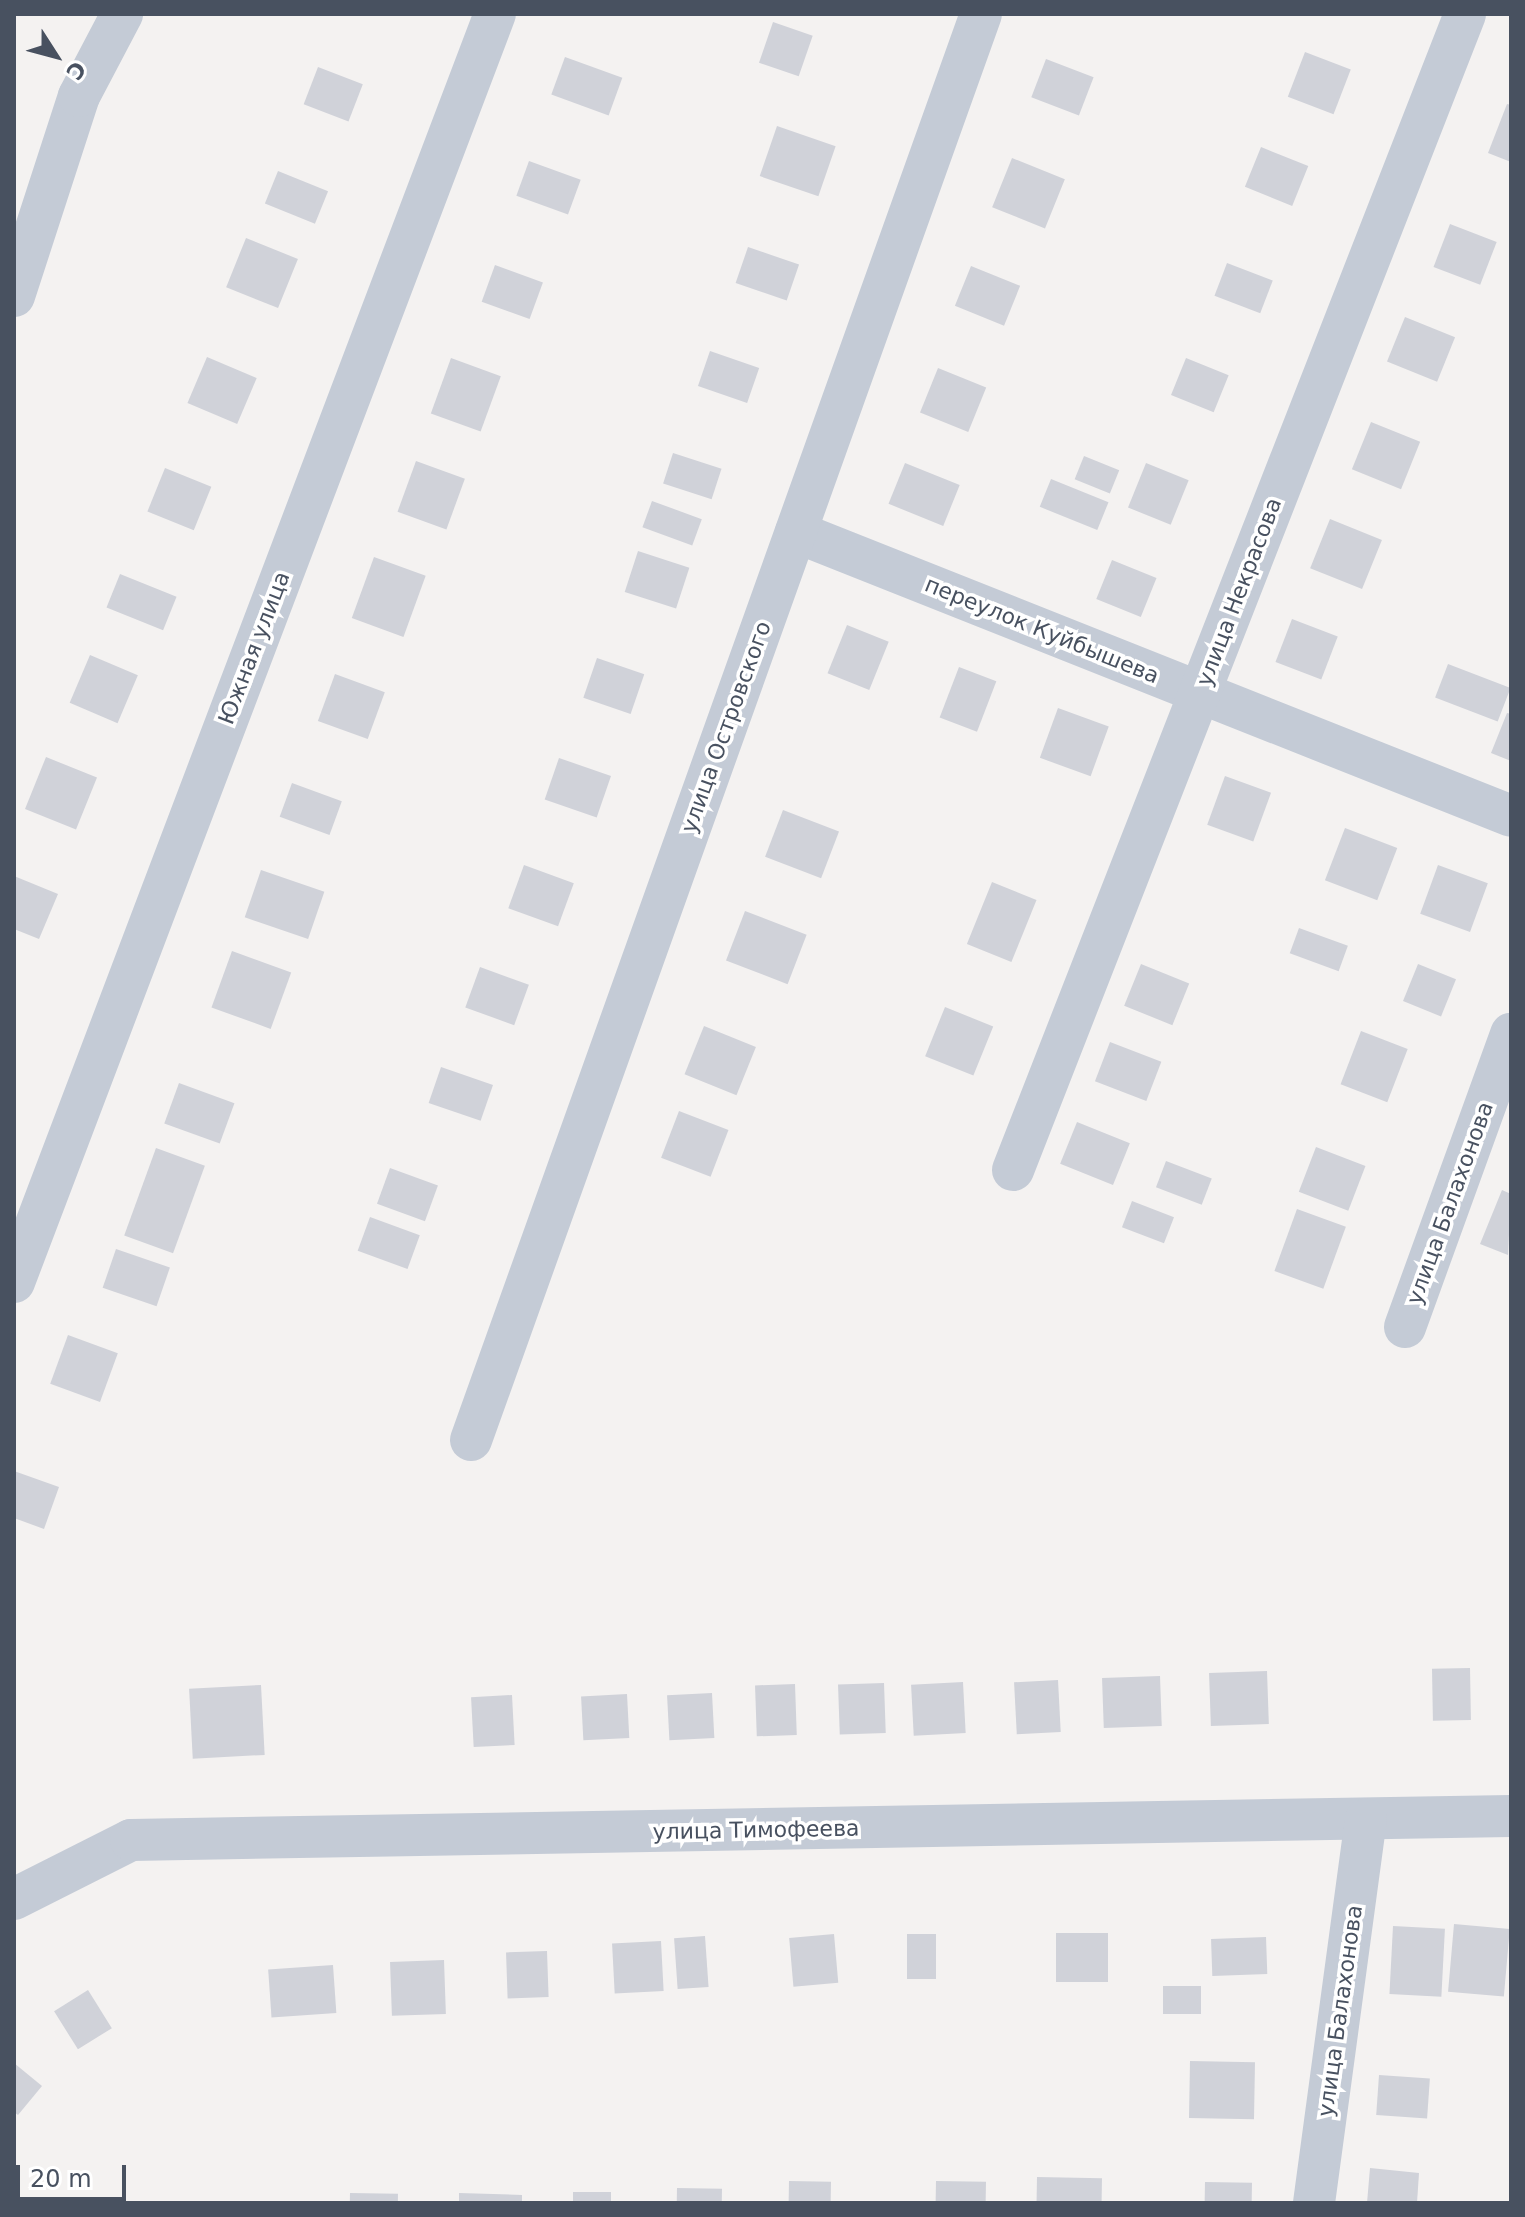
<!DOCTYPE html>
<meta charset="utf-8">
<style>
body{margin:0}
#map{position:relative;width:1525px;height:2217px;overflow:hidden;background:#f4f2f1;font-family:"DejaVu Sans",sans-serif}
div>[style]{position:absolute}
.building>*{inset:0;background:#d0d2d9;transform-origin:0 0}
.minor>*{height:42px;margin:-21px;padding:0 21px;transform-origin:21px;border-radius:21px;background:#c4cbd6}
span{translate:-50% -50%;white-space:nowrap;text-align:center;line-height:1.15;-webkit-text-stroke:7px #fff;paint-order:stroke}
.street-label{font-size:22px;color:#485160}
.frame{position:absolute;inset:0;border:16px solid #485160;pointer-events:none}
.north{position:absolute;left:16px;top:16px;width:80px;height:80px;-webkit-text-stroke:6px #fff;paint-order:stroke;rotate:126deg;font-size:22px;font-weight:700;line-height:32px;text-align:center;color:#485160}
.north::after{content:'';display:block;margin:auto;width:28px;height:36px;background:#485160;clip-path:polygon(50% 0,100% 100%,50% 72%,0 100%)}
.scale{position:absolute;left:16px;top:2165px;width:110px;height:36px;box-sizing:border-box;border:4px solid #485160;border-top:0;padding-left:10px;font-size:24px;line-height:28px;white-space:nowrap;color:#485160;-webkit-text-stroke:6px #fff;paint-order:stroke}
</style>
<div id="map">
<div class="building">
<div style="left:773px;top:22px;width:42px;height:43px;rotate:19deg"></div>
<div style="left:1305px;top:52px;width:49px;height:48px;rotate:21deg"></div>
<div style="left:565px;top:57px;width:61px;height:40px;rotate:20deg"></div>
<div style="left:1046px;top:59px;width:51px;height:41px;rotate:21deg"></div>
<div style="left:318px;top:67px;width:48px;height:40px;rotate:21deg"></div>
<div style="clip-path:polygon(1507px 104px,1511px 105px,1511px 162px,1488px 153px)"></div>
<div style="left:777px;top:126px;width:62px;height:53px;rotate:19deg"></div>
<div style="left:1261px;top:147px;width:51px;height:43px;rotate:22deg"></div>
<div style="left:1012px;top:158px;width:57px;height:53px;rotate:22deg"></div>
<div style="left:529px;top:161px;width:55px;height:37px;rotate:20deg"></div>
<div style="left:278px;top:171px;width:54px;height:35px;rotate:22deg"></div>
<div style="left:1450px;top:224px;width:50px;height:46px;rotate:21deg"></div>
<div style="left:246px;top:238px;width:56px;height:53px;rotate:22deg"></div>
<div style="left:748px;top:247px;width:54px;height:38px;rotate:19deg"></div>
<div style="left:1227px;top:263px;width:49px;height:35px;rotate:21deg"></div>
<div style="left:495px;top:265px;width:51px;height:39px;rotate:20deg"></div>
<div style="left:971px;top:266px;width:53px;height:43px;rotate:22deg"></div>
<div style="left:1405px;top:317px;width:54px;height:48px;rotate:22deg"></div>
<div style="left:710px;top:351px;width:52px;height:37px;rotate:19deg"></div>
<div style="left:207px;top:357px;width:54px;height:50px;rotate:23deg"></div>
<div style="left:451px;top:358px;width:53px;height:59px;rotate:20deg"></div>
<div style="left:1186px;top:358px;width:46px;height:40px;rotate:22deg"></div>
<div style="left:938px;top:368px;width:52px;height:48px;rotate:22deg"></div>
<div style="left:1371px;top:422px;width:53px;height:51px;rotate:22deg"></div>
<div style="left:673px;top:453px;width:51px;height:32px;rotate:18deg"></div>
<div style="left:1084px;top:456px;width:38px;height:25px;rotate:22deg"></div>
<div style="left:416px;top:461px;width:52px;height:54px;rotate:20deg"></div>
<div style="left:905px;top:463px;width:59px;height:44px;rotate:22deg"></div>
<div style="left:1146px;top:463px;width:46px;height:48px;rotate:22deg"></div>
<div style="left:165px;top:468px;width:50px;height:47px;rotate:22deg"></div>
<div style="left:1051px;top:479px;width:62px;height:30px;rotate:22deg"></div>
<div style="left:652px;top:501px;width:53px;height:28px;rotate:20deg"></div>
<div style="left:1330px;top:519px;width:56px;height:53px;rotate:22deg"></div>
<div style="left:638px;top:551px;width:54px;height:43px;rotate:18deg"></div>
<div style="left:374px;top:557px;width:55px;height:65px;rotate:20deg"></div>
<div style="left:1112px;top:560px;width:48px;height:42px;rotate:22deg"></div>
<div style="left:120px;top:574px;width:61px;height:36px;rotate:22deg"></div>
<div style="left:1292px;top:619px;width:49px;height:46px;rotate:21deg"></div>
<div style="left:847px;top:625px;width:45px;height:52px;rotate:22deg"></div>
<div style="left:90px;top:655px;width:52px;height:52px;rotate:23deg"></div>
<div style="left:597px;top:658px;width:50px;height:42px;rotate:19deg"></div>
<div style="left:1448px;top:664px;width:67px;height:36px;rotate:21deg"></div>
<div style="left:959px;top:667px;width:40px;height:54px;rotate:21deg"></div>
<div style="left:335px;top:674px;width:53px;height:50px;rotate:20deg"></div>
<div style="left:1058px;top:708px;width:54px;height:53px;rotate:20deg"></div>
<div style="clip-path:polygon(1507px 713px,1511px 714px,1511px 761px,1491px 753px)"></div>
<div style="left:46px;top:757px;width:55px;height:56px;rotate:22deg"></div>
<div style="left:559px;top:758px;width:55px;height:44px;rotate:19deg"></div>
<div style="left:1225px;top:776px;width:49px;height:52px;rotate:20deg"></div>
<div style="left:292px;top:783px;width:53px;height:36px;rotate:20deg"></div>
<div style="left:783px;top:810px;width:60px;height:50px;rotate:21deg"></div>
<div style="left:1345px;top:828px;width:56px;height:56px;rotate:21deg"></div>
<div style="left:524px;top:865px;width:53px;height:46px;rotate:20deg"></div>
<div style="left:1438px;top:865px;width:53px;height:52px;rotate:20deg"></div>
<div style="left:261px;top:870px;width:67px;height:50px;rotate:19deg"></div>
<div style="clip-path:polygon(14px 876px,58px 894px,39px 939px,14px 929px)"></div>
<div style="left:992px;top:882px;width:48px;height:67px;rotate:22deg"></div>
<div style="left:745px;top:911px;width:66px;height:53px;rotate:21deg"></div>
<div style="left:1299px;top:928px;width:52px;height:27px;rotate:20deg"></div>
<div style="left:232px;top:951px;width:63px;height:60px;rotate:20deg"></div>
<div style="left:1141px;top:964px;width:52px;height:45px;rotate:22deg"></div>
<div style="left:1418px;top:964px;width:41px;height:40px;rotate:22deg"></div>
<div style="left:480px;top:967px;width:52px;height:43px;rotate:20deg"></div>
<div style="left:945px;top:1007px;width:52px;height:53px;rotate:22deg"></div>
<div style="left:704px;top:1026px;width:56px;height:52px;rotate:22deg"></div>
<div style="left:1361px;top:1031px;width:50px;height:57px;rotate:21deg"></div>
<div style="left:1110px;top:1042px;width:55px;height:42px;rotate:21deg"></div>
<div style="left:441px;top:1067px;width:55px;height:38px;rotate:19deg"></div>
<div style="left:179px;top:1083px;width:59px;height:43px;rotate:20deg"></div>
<div style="left:679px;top:1111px;width:53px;height:50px;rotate:21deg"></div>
<div style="left:1077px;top:1122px;width:57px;height:45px;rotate:22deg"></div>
<div style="left:1316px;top:1147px;width:53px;height:48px;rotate:21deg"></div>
<div style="left:156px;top:1148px;width:52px;height:93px;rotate:20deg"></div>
<div style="left:1166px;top:1161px;width:49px;height:28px;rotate:21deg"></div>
<div style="left:390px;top:1168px;width:51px;height:38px;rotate:20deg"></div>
<div style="clip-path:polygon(1502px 1190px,1511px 1194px,1508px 1255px,1480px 1244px)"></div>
<div style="left:1132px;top:1201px;width:45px;height:28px;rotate:21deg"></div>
<div style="left:1297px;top:1209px;width:52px;height:66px;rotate:20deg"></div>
<div style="left:370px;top:1217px;width:53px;height:36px;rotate:20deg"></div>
<div style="left:116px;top:1249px;width:57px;height:41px;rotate:19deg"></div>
<div style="left:68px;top:1335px;width:53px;height:52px;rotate:20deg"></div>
<div style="clip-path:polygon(14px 1471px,59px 1487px,44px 1529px,14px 1518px)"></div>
<div style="left:1470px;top:1668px;width:52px;height:38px;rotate:89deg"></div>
<div style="left:1267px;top:1671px;width:53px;height:58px;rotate:88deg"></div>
<div style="left:1160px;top:1676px;width:50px;height:58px;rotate:88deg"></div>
<div style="left:1058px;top:1680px;width:52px;height:44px;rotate:87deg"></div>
<div style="left:963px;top:1682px;width:51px;height:52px;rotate:87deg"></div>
<div style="left:884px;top:1683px;width:50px;height:46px;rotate:88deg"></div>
<div style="left:795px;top:1684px;width:51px;height:40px;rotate:88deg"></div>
<div style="left:261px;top:1685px;width:70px;height:72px;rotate:87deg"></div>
<div style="left:712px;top:1693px;width:45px;height:45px;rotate:87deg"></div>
<div style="left:627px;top:1694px;width:44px;height:46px;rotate:87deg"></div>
<div style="left:512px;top:1695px;width:50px;height:41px;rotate:87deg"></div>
<div style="left:1454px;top:1924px;width:56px;height:68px;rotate:5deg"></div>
<div style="left:1393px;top:1926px;width:52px;height:68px;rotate:3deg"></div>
<div style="left:1108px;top:1933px;width:49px;height:52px;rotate:90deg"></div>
<div style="left:834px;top:1934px;width:49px;height:45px;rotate:85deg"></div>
<div style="left:907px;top:1934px;width:29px;height:45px"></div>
<div style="left:705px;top:1936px;width:51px;height:31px;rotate:86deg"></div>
<div style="left:1266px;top:1937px;width:37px;height:55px;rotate:88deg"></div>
<div style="left:661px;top:1941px;width:50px;height:49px;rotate:87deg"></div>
<div style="left:547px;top:1951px;width:46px;height:41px;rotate:88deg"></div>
<div style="left:444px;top:1960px;width:54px;height:54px;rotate:88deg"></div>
<div style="left:333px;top:1965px;width:48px;height:65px;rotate:86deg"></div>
<div style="left:1163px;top:1986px;width:38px;height:28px"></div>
<div style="left:88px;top:1990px;width:45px;height:40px;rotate:58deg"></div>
<div style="left:1190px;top:2061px;width:65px;height:57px;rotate:1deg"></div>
<div style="clip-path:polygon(14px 2063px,42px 2086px,18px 2115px,14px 2112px)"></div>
<div style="left:1379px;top:2075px;width:51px;height:40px;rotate:4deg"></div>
<div style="clip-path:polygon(1370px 2168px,1419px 2173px,1417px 2203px,1367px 2203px)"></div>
<div style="left:1037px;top:2177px;width:65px;height:26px;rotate:1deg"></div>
<div style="left:789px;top:2181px;width:42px;height:22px;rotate:1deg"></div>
<div style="left:936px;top:2181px;width:50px;height:22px;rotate:1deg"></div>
<div style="left:1205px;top:2182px;width:47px;height:21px;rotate:1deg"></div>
<div style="left:677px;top:2188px;width:45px;height:15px;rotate:1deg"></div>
<div style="left:573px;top:2192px;width:38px;height:11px"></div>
<div style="left:350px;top:2193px;width:48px;height:10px;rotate:1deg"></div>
<div style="clip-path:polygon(459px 2193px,522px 2195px,522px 2203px,459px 2203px)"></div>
</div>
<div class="minor">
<div style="left:14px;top:296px;width:210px;rotate:-72deg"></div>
<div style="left:79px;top:96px;width:93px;rotate:-62.3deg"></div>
<div style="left:796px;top:532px;width:769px;rotate:21.66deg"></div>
<div style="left:1013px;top:1170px;width:1241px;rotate:-68.64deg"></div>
<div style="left:14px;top:1282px;width:1356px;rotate:-69.23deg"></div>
<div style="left:1405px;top:1327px;width:312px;rotate:-70.1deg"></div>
<div style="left:471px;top:1440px;width:1514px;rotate:-70.32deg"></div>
<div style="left:14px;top:1899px;width:131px;rotate:-26.8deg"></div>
<div style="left:131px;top:1840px;width:1380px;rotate:-1deg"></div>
<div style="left:1314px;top:2203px;width:387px;rotate:-82.3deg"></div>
</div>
<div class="street-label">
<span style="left:1239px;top:592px;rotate:-69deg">улица Некрасова</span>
<span style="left:1042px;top:630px;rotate:22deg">переулок Куйбышева</span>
<span style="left:254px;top:648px;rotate:-69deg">Южная улица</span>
<span style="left:726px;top:727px;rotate:-70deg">улица Островского</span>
<span style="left:1450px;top:1203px;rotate:-70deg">улица Балахонова</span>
<span style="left:756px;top:1830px;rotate:-1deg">улица Тимофеева</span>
<span style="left:1340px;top:2011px;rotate:-82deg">улица Балахонова</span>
</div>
<div class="frame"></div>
<div class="north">С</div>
<div class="scale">20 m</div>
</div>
